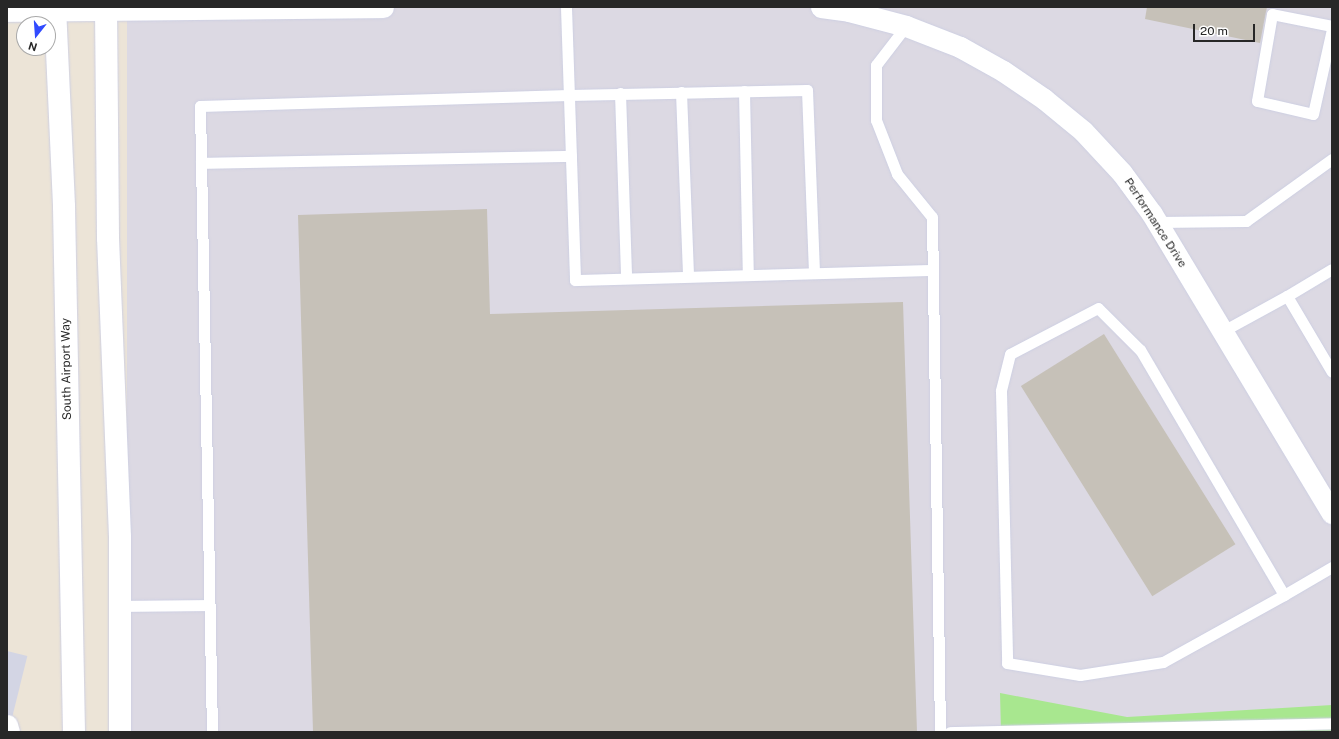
<!DOCTYPE html>
<style>
body{margin:0}
#map{position:relative;width:1339px;height:739px;overflow:hidden;background:#ece4d7;font-family:"Public Sans",sans-serif}
div>[style]{position:absolute}
.industrial>*{inset:0;background:#dcd9e3;transform-origin:0 0}
.airport>*{inset:0;background:#d3d5e4;transform-origin:0 0}
.green>*{inset:0;background:#a8e78f}
.building>*{inset:0;background:#c6c1b8;transform-origin:0 0}
.roads{filter:drop-shadow(0 0 1px #cdcfe2) drop-shadow(0 0 1px #cdcfe2)}
.lane>*{height:11px;margin:-5.5px;padding:0 5.5px;transform-origin:5.5px;border-radius:5.5px;background:#fff}
.street>*{height:21px;margin:-10.5px;padding:0 10.5px;transform-origin:10.5px;border-radius:10.5px;background:#fff}
.secondary>*{height:22px;margin:-11px;padding:0 11px;transform-origin:11px;border-radius:11px;background:#fff}
span{translate:-50% -50%;white-space:nowrap;text-align:center;line-height:1.15;-webkit-text-stroke:3px #fff;paint-order:stroke}
.street-label{font-size:12px;color:#272727}
.frame{position:absolute;inset:0;border:8px solid #272727;pointer-events:none}
.north{position:absolute;left:16px;top:16px;width:40px;height:40px;box-sizing:border-box;background:#fff;border:1px solid #a9a9a9;border-radius:50%;rotate:197deg;font-size:11px;font-weight:700;line-height:16px;text-align:center;color:#272727}
.north::after{content:'';display:block;margin:auto;width:14px;height:18px;background:#314bff;clip-path:polygon(50% 0,100% 100%,50% 72%,0 100%)}
.scale{position:absolute;left:1193px;top:24px;width:62px;height:18px;box-sizing:border-box;border:2px solid #272727;border-top:0;padding-left:5px;font-size:12px;line-height:14px;white-space:nowrap;color:#272727;-webkit-text-stroke:3px #fff;paint-order:stroke}
</style>
<div id="map">
<div class="industrial">
<div style="left:127px;top:7px;width:1205px;height:725px"></div>
</div>
<div class="airport">
<div style="left:7px;top:651px;width:21px;height:81px;rotate:14deg"></div>
</div>
<div class="green">
<div style="clip-path:polygon(1000px 693px,1127px 717px,1332px 705px,1332px 732px,1001px 732px)"></div>
</div>
<div class="building">
<div style="clip-path:polygon(1147px 7px,1267px 7px,1260px 43px,1145px 19px)"></div>
<div style="clip-path:polygon(487px 209px,490px 314px,903px 302px,917px 732px,313px 732px,298px 215px)"></div>
<div style="left:1104px;top:334px;width:248px;height:98px;rotate:58deg"></div>
</div>
<div class="roads">
<div class="lane">
<div style="left:566px;top:7px;width:273px;rotate:88.1deg"></div>
<div style="left:575px;top:280px;width:358px;rotate:-1.6deg"></div>
<div style="left:906px;top:26px;width:49px;rotate:127.6deg"></div>
<div style="left:876px;top:65px;width:55px;rotate:90deg"></div>
<div style="left:876px;top:120px;width:58px;rotate:68.7deg"></div>
<div style="left:897px;top:174px;width:55px;rotate:50.9deg"></div>
<div style="left:932px;top:217px;width:515px;rotate:89.11deg"></div>
<div style="left:1332px;top:26px;width:61px;rotate:-168.7deg"></div>
<div style="left:1272px;top:14px;width:88px;rotate:99.8deg"></div>
<div style="left:1257px;top:101px;width:57px;rotate:13.1deg"></div>
<div style="left:1313px;top:114px;width:87px;rotate:-77.4deg"></div>
<div style="left:744px;top:91px;width:184px;rotate:88.8deg"></div>
<div style="left:681px;top:92px;width:184px;rotate:87.8deg"></div>
<div style="left:620px;top:93px;width:185px;rotate:88.1deg"></div>
<div style="left:201px;top:163px;width:370px;rotate:-1.1deg"></div>
<div style="left:1157px;top:222px;width:89px;rotate:-0.6deg"></div>
<div style="left:1246px;top:221px;width:106px;rotate:-35.8deg"></div>
<div style="left:1287px;top:296px;width:52px;rotate:-31deg"></div>
<div style="left:1223px;top:331px;width:73px;rotate:-28.7deg"></div>
<div style="left:1287px;top:296px;width:88px;rotate:59.4deg"></div>
<div style="left:1284px;top:595px;width:284px;rotate:-120.4deg"></div>
<div style="left:1140px;top:350px;width:59px;rotate:-135deg"></div>
<div style="left:1098px;top:308px;width:99px;rotate:152.4deg"></div>
<div style="left:1010px;top:354px;width:38px;rotate:104deg"></div>
<div style="left:1001px;top:391px;width:272px;rotate:88.7deg"></div>
<div style="left:1007px;top:663px;width:74px;rotate:9.3deg"></div>
<div style="left:1080px;top:675px;width:84px;rotate:-8.9deg"></div>
<div style="left:1163px;top:662px;width:138px;rotate:-29deg"></div>
<div style="left:1284px;top:595px;width:56px;rotate:-30.3deg"></div>
<div style="left:120px;top:606px;width:89px;rotate:-0.6deg"></div>
<div style="left:212px;top:732px;width:626px;rotate:-91.1deg"></div>
<div style="left:200px;top:106px;width:369px;rotate:-1.7deg"></div>
<div style="left:569px;top:95px;width:238px;rotate:-1.2deg"></div>
<div style="left:807px;top:90px;width:183px;rotate:87.8deg"></div>
<div style="left:950px;top:732px;width:382px;rotate:-1.3deg"></div>
</div>
<div class="street">
<div style="left:821px;top:7px;width:28px;rotate:8deg"></div>
<div style="left:849px;top:11px;width:59px;rotate:14.7deg"></div>
<div style="left:906px;top:26px;width:58px;rotate:21.3deg"></div>
<div style="left:960px;top:47px;width:49px;rotate:29.2deg"></div>
<div style="left:1003px;top:71px;width:50px;rotate:34.3deg"></div>
<div style="left:1044px;top:99px;width:50px;rotate:39.4deg"></div>
<div style="left:1083px;top:131px;width:57px;rotate:47.1deg"></div>
<div style="left:1122px;top:173px;width:51px;rotate:53.8deg"></div>
<div style="left:1152px;top:214px;width:349px;rotate:59deg"></div>
<div style="left:7px;top:11px;width:376px;rotate:-0.6deg"></div>
<div style="left:7px;top:725px;width:7px;rotate:74deg"></div>
</div>
<div class="secondary">
<div style="left:55px;top:7px;width:200px;rotate:87.4deg"></div>
<div style="left:64px;top:207px;width:525px;rotate:88.91deg"></div>
<div style="left:106px;top:7px;width:231px;rotate:89.5deg"></div>
<div style="left:108px;top:238px;width:299px;rotate:87.7deg"></div>
<div style="left:120px;top:537px;width:195px;rotate:90deg"></div>
</div>
</div>
<div class="street-label">
<span style="left:1155px;top:223px;rotate:57deg">Performance Drive</span>
<span style="left:67px;top:369px;rotate:-91deg">South Airport Way</span>
</div>
<div class="frame"></div>
<div class="north">N</div>
<div class="scale">20 m</div>
</div>
